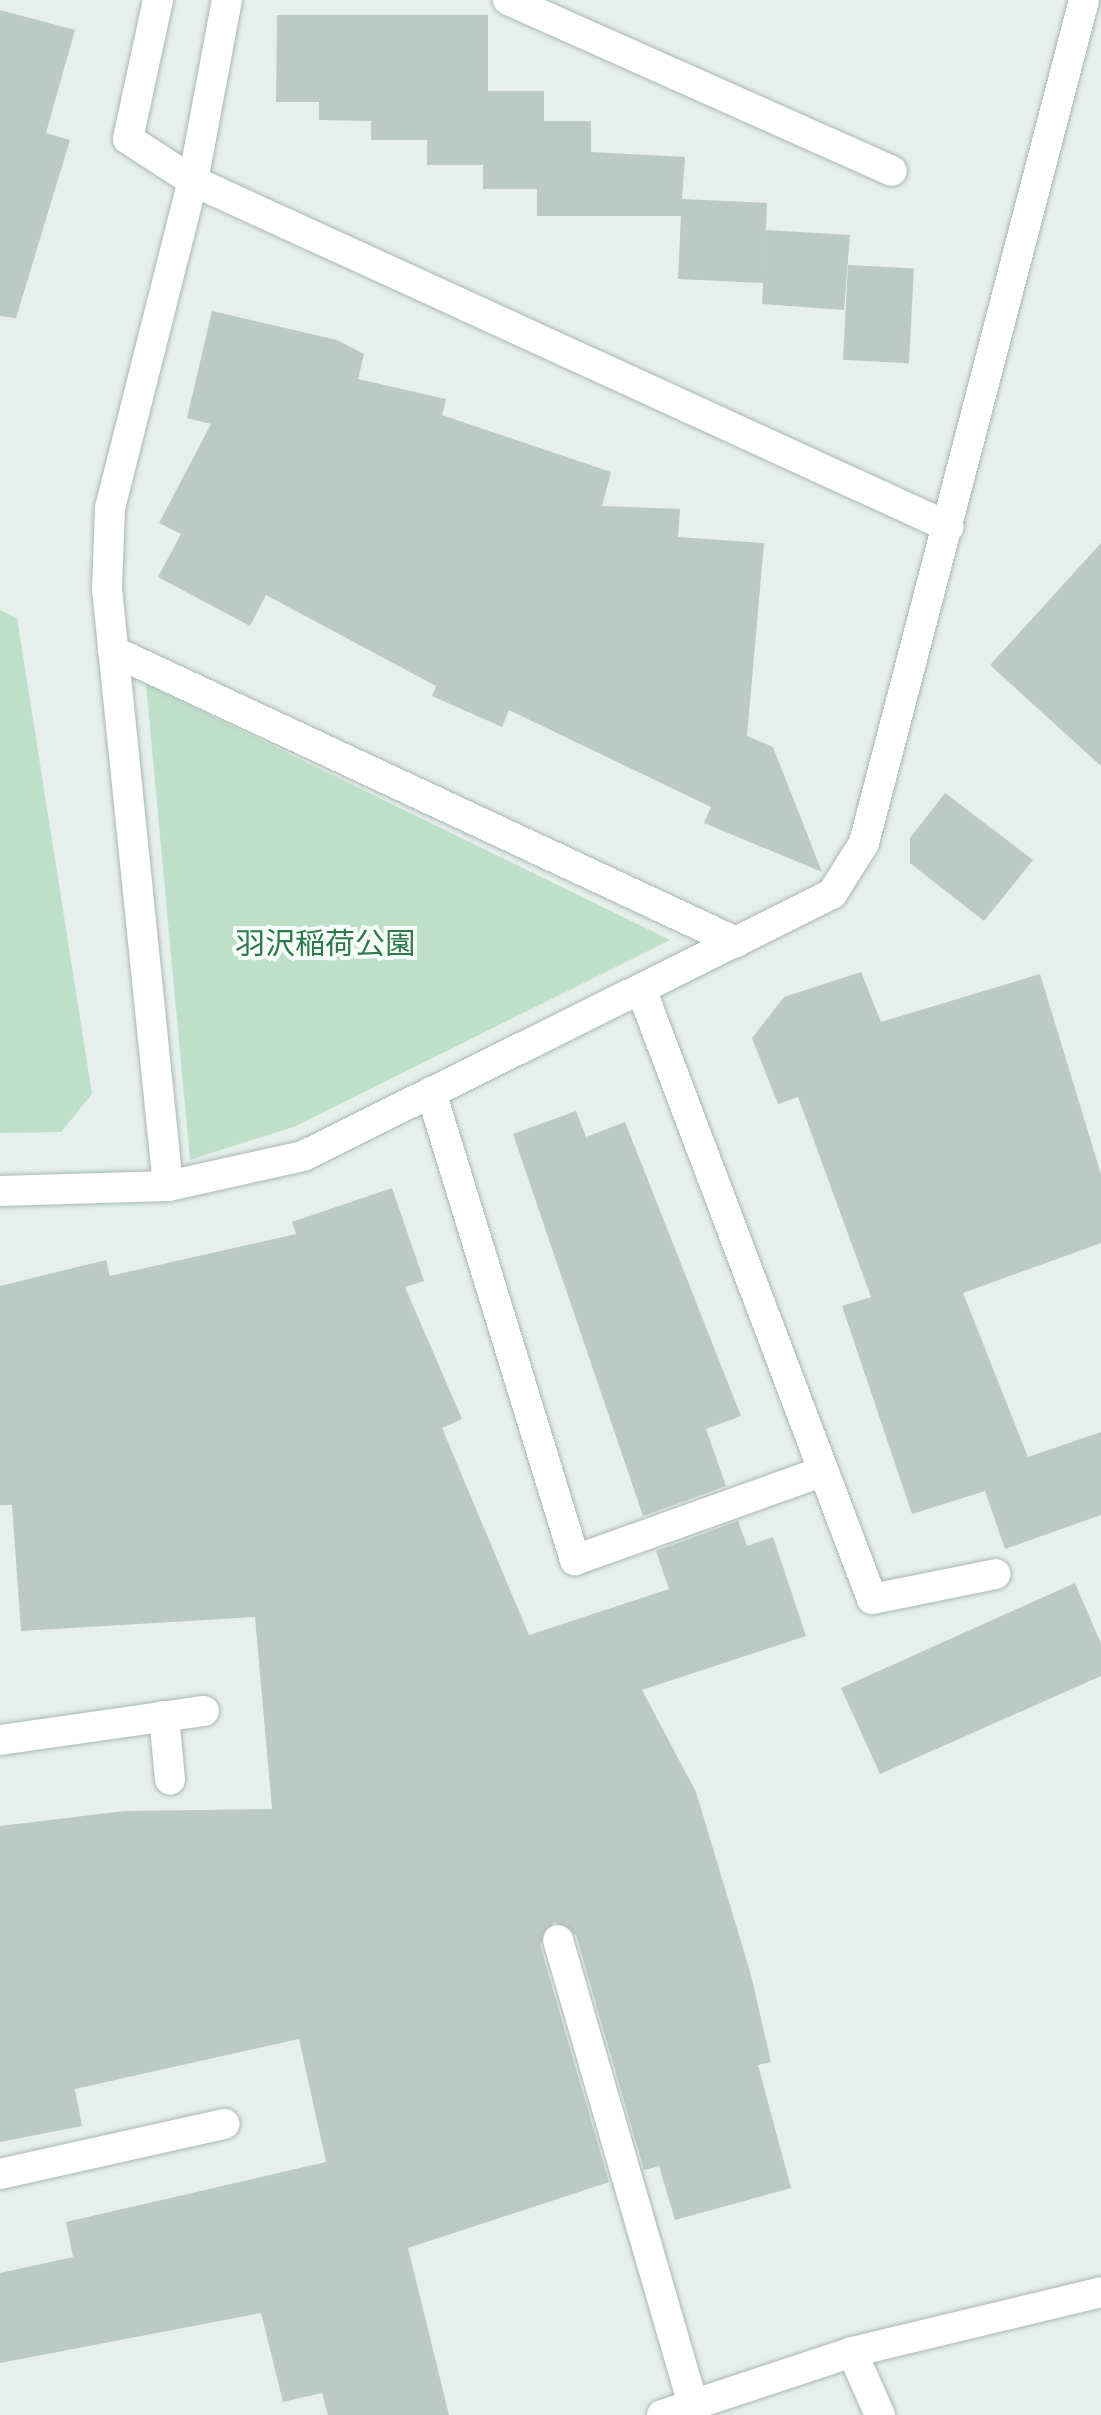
<!DOCTYPE html>
<meta charset="utf-8">
<style>
body{margin:0}
#map{position:relative;width:1101px;height:2415px;overflow:hidden;background:#e6efeb;font-family:Helvetica,"Noto Sans JP",sans-serif}
div>[style]{position:absolute}
.green>*{inset:0;background:#bfe0c8}
.building>*{inset:0;background:#bbcac4;transform-origin:0 0}
.roads{filter:drop-shadow(0 0 2px #a8b8b2) drop-shadow(0 0 2px #a8b8b2)}
.service>*{height:30px;margin:-15px;padding:0 15px;transform-origin:15px;border-radius:15px;background:#fff}
.minor>*{height:30px;margin:-15px;padding:0 15px;transform-origin:15px;border-radius:15px;background:#fff}
.tertiary>*{height:30px;margin:-15px;padding:0 15px;transform-origin:15px;border-radius:15px;background:#fff}
span{translate:-50% -50%;white-space:nowrap;text-align:center;line-height:1.15;-webkit-text-stroke:8px #f7fbf9;paint-order:stroke}
.park-label{font-size:30px;color:#2d7a4b}
</style>
<div id="map">
<div class="green">
<div style="clip-path:polygon(0 610px,17px 618px,92px 1094px,61px 1132px,0 1133px)"></div>
<div style="clip-path:polygon(146px 684px,670px 940px,296px 1126px,190px 1160px)"></div>
</div>
<div class="building">
<div style="clip-path:polygon(0 10px,75px 30px,46px 133px,70px 140px,16px 318px,0 316px)"></div>
<div style="clip-path:polygon(277px 15px,488px 15px,488px 91px,544px 91px,544px 121px,591px 121px,591px 152px,685px 157px,682px 199px,767px 203px,764px 277px,766px 230px,850px 235px,844px 310px,762px 304px,763px 283px,678px 279px,681px 216px,537px 216px,537px 189px,483px 189px,483px 165px,427px 165px,427px 140px,371px 140px,371px 121px,319px 120px,319px 102px,276px 102px)"></div>
<div style="left:848px;top:265px;width:66px;height:95px;rotate:3deg"></div>
<div style="clip-path:polygon(212px 311px,337px 340px,364px 354px,358px 379px,446px 399px,442px 415px,611px 472px,602px 506px,680px 509px,678px 537px,764px 543px,747px 736px,773px 747px,822px 872px,704px 823px,711px 807px,509px 710px,502px 727px,432px 696px,436px 686px,266px 595px,250px 626px,158px 577px,181px 534px,159px 523px,211px 424px,187px 418px)"></div>
<div style="clip-path:polygon(1101px 543px,1101px 766px,990px 665px)"></div>
<div style="clip-path:polygon(945px 793px,1033px 860px,984px 921px,910px 863px,910px 838px)"></div>
<div style="clip-path:polygon(861px 972px,881px 1022px,1040px 974px,1101px 1174px,1101px 1243px,963px 1293px,1028px 1457px,1101px 1432px,1101px 1515px,1005px 1549px,985px 1491px,912px 1514px,842px 1306px,871px 1297px,798px 1097px,778px 1104px,752px 1038px,784px 997px)"></div>
<div style="clip-path:polygon(576px 1111px,586px 1137px,625px 1122px,741px 1416px,706px 1429px,726px 1486px,643px 1516px,513px 1134px)"></div>
<div style="clip-path:polygon(392px 1188px,424px 1281px,405px 1287px,462px 1419px,442px 1428px,529px 1635px,669px 1589px,656px 1551px,738px 1521px,747px 1546px,773px 1537px,806px 1636px,642px 1690px,696px 1792px,751px 1975px,771px 2062px,758px 2065px,791px 2188px,675px 2220px,659px 2166px,644px 2170px,576px 1935px,554px 1922px,540px 1945px,609px 2182px,408px 2248px,449px 2415px,328px 2415px,322px 2393px,283px 2402px,261px 2313px,0 2363px,0 2273px,73px 2257px,66px 2222px,326px 2162px,299px 2039px,75px 2089px,82px 2126px,0 2142px,0 1826px,125px 1811px,272px 1809px,255px 1617px,21px 1631px,12px 1505px,0 1505px,0 1286px,106px 1260px,110px 1276px,296px 1234px,292px 1222px)"></div>
<div style="clip-path:polygon(1075px 1583px,1101px 1644px,1101px 1676px,880px 1774px,841px 1688px)"></div>
</div>
<div class="roads">
<div class="service">
<div style="left:508px;top:0;width:420px;rotate:24deg"></div>
<div style="left:193px;top:181px;width:184px;rotate:-79.4deg"></div>
<div style="left:164px;top:1716px;width:64px;rotate:84.6deg"></div>
<div style="left:0;top:1740px;width:206px;rotate:-8.1deg"></div>
<div style="left:0;top:2174px;width:230px;rotate:-12.6deg"></div>
</div>
<div class="minor">
<div style="left:158px;top:0;width:142px;rotate:102.2deg"></div>
<div style="left:128px;top:139px;width:77px;rotate:32.9deg"></div>
<div style="left:113px;top:651px;width:688px;rotate:25.04deg"></div>
<div style="left:641px;top:989px;width:652px;rotate:69.26deg"></div>
<div style="left:872px;top:1599px;width:126px;rotate:-11.4deg"></div>
<div style="left:431px;top:1092px;width:490px;rotate:72.9deg"></div>
<div style="left:575px;top:1560px;width:263px;rotate:-19.7deg"></div>
<div style="left:168px;top:1186px;width:600px;rotate:-95.83deg"></div>
<div style="left:107px;top:589px;width:81px;rotate:-87.9deg"></div>
<div style="left:110px;top:508px;width:337px;rotate:-75.8deg"></div>
<div style="left:193px;top:181px;width:831px;rotate:24.59deg"></div>
<div style="left:0;top:1191px;width:168px;rotate:-1.7deg"></div>
<div style="left:168px;top:1186px;width:138px;rotate:-12.5deg"></div>
<div style="left:303px;top:1156px;width:590px;rotate:-26.35deg"></div>
<div style="left:832px;top:894px;width:60px;rotate:-57.9deg"></div>
<div style="left:864px;top:843px;width:871px;rotate:-75.37deg"></div>
<div style="left:558px;top:1940px;width:481px;rotate:73.8deg"></div>
<div style="left:852px;top:2352px;width:69px;rotate:66deg"></div>
</div>
<div class="tertiary">
<div style="left:662px;top:2415px;width:200px;rotate:-18.3deg"></div>
<div style="left:852px;top:2352px;width:256px;rotate:-13.5deg"></div>
</div>
</div>
<div class="park-label">
<span style="left:325px;top:944px">羽沢稲荷公園</span>
</div>
</div>
